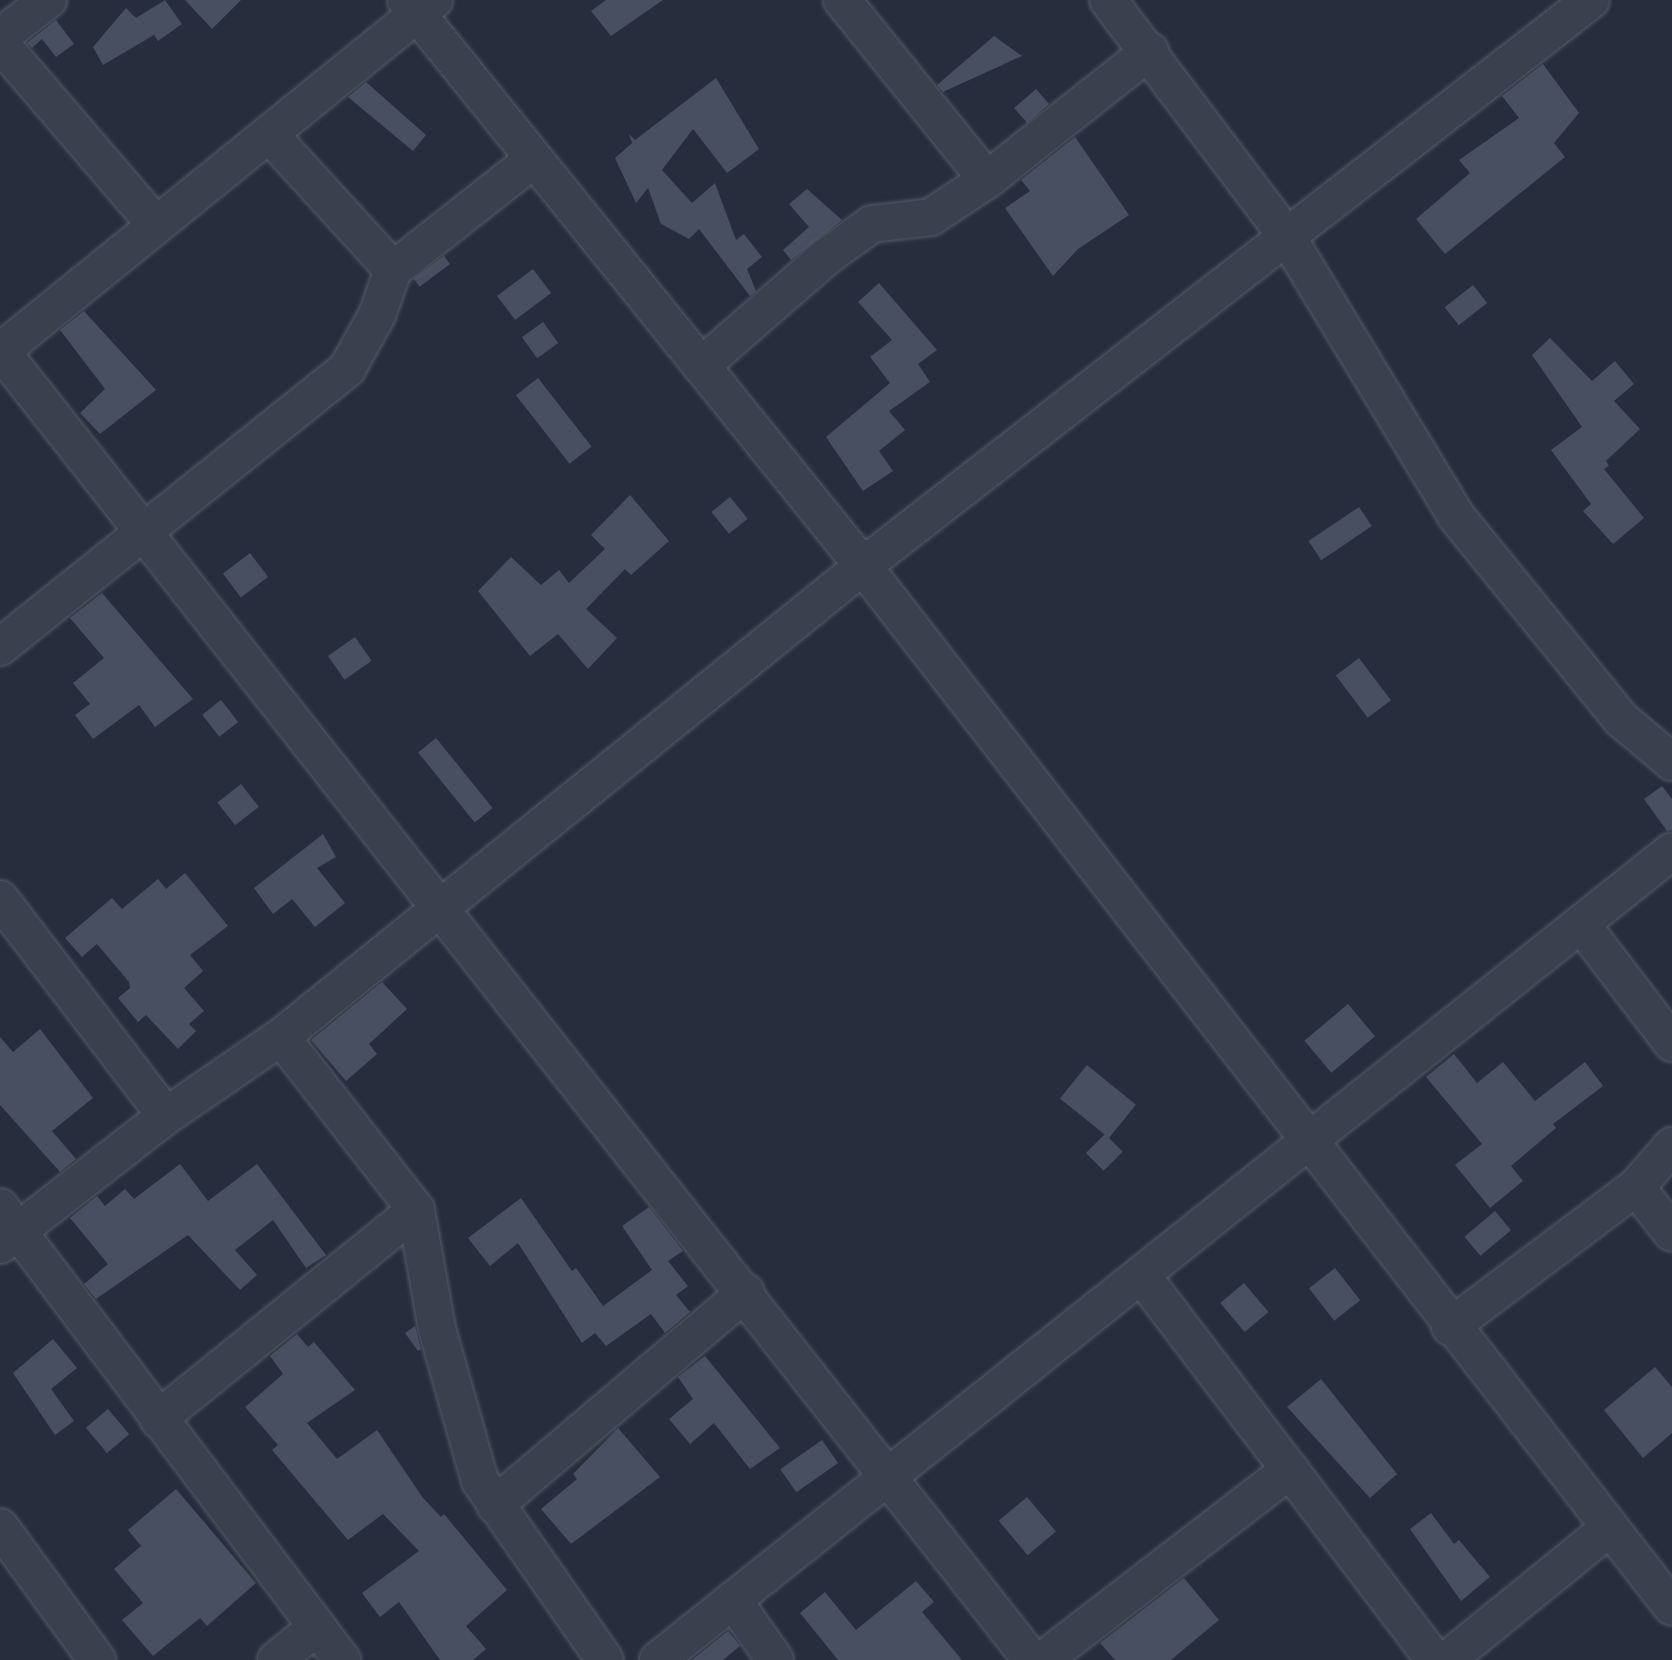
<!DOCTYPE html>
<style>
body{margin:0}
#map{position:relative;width:1672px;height:1660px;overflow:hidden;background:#272d3d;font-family:"Fira Sans",sans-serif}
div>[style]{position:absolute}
.building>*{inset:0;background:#484f61;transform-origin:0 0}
.roads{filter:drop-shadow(0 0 2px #555b68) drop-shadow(0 0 2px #555b68)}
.minor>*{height:36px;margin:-18px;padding:0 18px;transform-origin:18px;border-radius:18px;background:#3a404e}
span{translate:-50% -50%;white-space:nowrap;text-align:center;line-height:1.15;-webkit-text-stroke:8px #1f2533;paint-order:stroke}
</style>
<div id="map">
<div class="building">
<div style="clip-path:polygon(165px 0,182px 24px,158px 41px,154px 35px,103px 65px,93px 47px,126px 8px,136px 18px)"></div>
<div style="clip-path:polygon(185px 0,241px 0,212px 29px)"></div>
<div style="clip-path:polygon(606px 0,663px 0,611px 36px,591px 11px)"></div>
<div style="clip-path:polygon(56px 20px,74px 44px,56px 57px,42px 39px,32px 48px,27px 43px)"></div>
<div style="clip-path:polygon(994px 36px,1022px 56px,943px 92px,937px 85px)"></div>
<div style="clip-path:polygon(1543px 64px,1579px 113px,1554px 143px,1565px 157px,1445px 254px,1416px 219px,1470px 173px,1459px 160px,1519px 118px,1502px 96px)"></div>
<div style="clip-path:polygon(716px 78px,759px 149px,727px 173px,693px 129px,662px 170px,692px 203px,715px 183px,736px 240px,744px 234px,762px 257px,747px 269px,756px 291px,750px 296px,699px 229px,689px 239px,661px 224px,648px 188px,636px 203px,615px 158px,632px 143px,629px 134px,635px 140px)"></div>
<div style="clip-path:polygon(366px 82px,426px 135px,413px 151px,348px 97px)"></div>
<div style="left:1036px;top:89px;width:20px;height:29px;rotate:49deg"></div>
<div style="clip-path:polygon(1075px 137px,1129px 215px,1078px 249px,1053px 276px,1005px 208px,1030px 191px,1021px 180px)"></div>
<div style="clip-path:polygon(807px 189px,842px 220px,791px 260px,783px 250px,809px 227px,789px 204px)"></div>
<div style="left:444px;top:256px;width:10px;height:38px;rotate:53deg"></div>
<div style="left:533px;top:269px;width:30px;height:45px;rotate:53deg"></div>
<div style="clip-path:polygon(879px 283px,937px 350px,918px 364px,930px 382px,889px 411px,905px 430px,879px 451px,893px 471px,863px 491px,826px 437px,890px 383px,870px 357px,892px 340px,858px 302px)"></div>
<div style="left:1473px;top:285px;width:23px;height:36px;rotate:52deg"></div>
<div style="clip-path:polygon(84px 311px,156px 390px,100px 434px,80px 413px,105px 389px,60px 330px)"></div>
<div style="left:543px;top:322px;width:26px;height:26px;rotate:54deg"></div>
<div style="clip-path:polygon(1550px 338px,1592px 381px,1615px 361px,1634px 384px,1614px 401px,1640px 429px,1606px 461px,1609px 466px,1604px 469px,1644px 518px,1613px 544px,1583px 511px,1591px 504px,1551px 450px,1582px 427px,1532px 355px)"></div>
<div style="left:538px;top:378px;width:87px;height:28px;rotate:52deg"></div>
<div style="clip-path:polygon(630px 495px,669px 541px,631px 575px,625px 569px,586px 609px,617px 638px,588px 669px,558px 634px,530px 656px,478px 591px,511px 557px,541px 585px,559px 570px,569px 583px,605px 549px,591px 535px)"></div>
<div style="left:730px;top:497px;width:28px;height:24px;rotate:51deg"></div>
<div style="left:1359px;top:507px;width:23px;height:61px;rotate:56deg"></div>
<div style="left:250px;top:553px;width:30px;height:34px;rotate:53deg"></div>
<div style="clip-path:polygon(102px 593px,193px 699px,155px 727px,139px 705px,93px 739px,75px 715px,90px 704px,73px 683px,104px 658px,70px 618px)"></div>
<div style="left:355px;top:637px;width:29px;height:33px;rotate:55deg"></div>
<div style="left:1359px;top:658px;width:53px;height:29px;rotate:53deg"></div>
<div style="left:221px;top:700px;width:28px;height:24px;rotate:52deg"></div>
<div style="left:436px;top:738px;width:90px;height:23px;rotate:51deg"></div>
<div style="left:241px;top:784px;width:29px;height:30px;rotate:52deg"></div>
<div style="clip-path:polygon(1662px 786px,1672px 799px,1672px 830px,1667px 831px,1644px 799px)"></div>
<div style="clip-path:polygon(323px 834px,336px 857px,317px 868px,345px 903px,315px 927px,292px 899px,273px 914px,254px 888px)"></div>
<div style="clip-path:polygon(185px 873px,228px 926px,190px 955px,203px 971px,184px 988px,204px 1011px,189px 1024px,196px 1031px,178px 1049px,146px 1015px,138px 1022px,118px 998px,130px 988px,129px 982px,97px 944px,82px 957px,65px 938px,112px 898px,122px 909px,158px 879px,166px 889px)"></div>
<div style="clip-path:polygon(382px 982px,407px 1009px,369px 1044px,377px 1054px,346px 1081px,311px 1040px)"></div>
<div style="left:1348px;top:1004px;width:42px;height:57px;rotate:50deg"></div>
<div style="clip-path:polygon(40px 1029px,93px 1098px,52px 1131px,76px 1159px,60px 1172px,0 1105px,0 1037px,13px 1052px)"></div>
<div style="clip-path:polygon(1454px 1054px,1477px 1083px,1503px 1062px,1535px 1101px,1585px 1062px,1603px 1086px,1553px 1124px,1556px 1128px,1511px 1166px,1523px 1181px,1490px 1208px,1455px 1165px,1482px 1144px,1426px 1077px)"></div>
<div style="left:1087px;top:1065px;width:63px;height:43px;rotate:39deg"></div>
<div style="left:1105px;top:1134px;width:25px;height:27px;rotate:45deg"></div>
<div style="clip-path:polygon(180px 1164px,208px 1201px,257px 1164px,326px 1255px,306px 1268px,273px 1220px,235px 1250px,257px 1275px,240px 1290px,188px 1235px,96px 1299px,84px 1284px,108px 1264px,70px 1218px,97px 1196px,105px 1206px,125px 1189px,134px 1199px)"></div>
<div style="clip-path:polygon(521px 1198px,572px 1271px,576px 1268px,603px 1306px,652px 1270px,622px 1226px,649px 1207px,683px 1251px,668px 1261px,688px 1286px,676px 1295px,690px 1312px,665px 1333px,651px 1314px,606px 1346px,595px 1333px,582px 1343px,518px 1243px,490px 1266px,468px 1238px)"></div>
<div style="left:1495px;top:1211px;width:25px;height:40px;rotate:50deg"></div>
<div style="left:1335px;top:1268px;width:41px;height:33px;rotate:52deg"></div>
<div style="left:1244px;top:1283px;width:38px;height:31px;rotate:50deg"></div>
<div style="clip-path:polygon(415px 1326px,421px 1349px,418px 1351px,405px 1333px)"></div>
<div style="clip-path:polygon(297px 1334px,308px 1347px,314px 1342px,355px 1390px,307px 1423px,337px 1459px,377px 1430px,423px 1498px,441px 1517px,444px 1514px,507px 1590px,466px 1626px,486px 1649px,473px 1660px,440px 1660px,399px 1602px,380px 1617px,362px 1593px,419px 1551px,383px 1514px,348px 1540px,272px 1450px,278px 1445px,245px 1407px,283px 1374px,270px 1356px)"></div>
<div style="clip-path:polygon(53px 1339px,77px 1368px,51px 1389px,74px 1421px,55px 1435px,13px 1373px)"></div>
<div style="clip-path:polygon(705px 1356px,780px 1448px,750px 1469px,714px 1423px,690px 1444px,669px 1419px,693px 1399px,678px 1377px)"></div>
<div style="clip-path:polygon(1655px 1367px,1672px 1387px,1672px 1433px,1643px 1458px,1604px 1410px)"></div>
<div style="clip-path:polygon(1321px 1379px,1397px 1474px,1370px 1498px,1287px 1407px)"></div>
<div style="left:108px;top:1409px;width:33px;height:29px;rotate:50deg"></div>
<div style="clip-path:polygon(618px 1428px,660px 1477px,571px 1544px,541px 1509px,577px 1479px,573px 1474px)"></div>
<div style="left:822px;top:1440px;width:28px;height:51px;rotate:55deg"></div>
<div style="clip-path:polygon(176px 1489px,256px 1583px,207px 1626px,200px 1618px,153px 1656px,122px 1620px,143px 1603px,114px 1569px,141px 1546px,128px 1530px)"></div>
<div style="left:1027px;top:1497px;width:45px;height:37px;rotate:50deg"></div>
<div style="clip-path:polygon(1431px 1513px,1454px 1544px,1459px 1540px,1490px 1577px,1461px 1601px,1410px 1529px)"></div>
<div style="clip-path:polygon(1184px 1578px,1219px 1620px,1171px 1660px,1115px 1660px,1100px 1643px)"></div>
<div style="clip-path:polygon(916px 1581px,934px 1602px,922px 1612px,962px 1660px,838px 1660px,800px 1613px,825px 1592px,856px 1630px)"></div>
<div style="clip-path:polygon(728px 1631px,740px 1646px,723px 1660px,692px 1660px)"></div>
</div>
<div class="roads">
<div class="minor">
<div style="left:406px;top:0;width:727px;rotate:51.08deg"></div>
<div style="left:863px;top:566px;width:1318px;rotate:52.15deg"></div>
<div style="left:842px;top:0;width:231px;rotate:51.1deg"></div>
<div style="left:1108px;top:0;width:295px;rotate:52.9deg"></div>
<div style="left:1286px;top:235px;width:328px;rotate:58.8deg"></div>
<div style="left:1456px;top:516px;width:262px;rotate:50.9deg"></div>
<div style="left:1621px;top:719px;width:67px;rotate:40.1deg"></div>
<div style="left:0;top:37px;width:61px;rotate:-37.6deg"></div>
<div style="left:0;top:43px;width:240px;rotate:49.4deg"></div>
<div style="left:269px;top:134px;width:184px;rotate:47.6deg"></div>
<div style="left:1px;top:351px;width:1666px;rotate:51.78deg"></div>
<div style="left:0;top:352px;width:559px;rotate:-39.04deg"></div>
<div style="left:701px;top:366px;width:166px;rotate:-41.1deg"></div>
<div style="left:826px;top:257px;width:57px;rotate:-35.7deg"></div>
<div style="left:872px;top:224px;width:59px;rotate:-6.8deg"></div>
<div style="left:931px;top:217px;width:67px;rotate:-33.5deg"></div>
<div style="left:987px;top:180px;width:208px;rotate:-38.4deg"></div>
<div style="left:0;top:647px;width:445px;rotate:-38.7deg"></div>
<div style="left:347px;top:369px;width:62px;rotate:-60.9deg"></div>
<div style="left:377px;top:315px;width:48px;rotate:-70.4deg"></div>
<div style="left:393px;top:270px;width:179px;rotate:-38.2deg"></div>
<div style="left:0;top:899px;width:273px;rotate:52.6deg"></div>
<div style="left:1581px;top:924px;width:150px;rotate:52.6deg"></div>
<div style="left:281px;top:1037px;width:219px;rotate:52deg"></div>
<div style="left:416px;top:1210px;width:121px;rotate:80deg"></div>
<div style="left:437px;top:1329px;width:158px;rotate:74.2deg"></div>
<div style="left:480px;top:1481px;width:218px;rotate:55.1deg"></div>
<div style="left:1636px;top:1187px;width:58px;rotate:52deg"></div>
<div style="left:0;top:1207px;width:568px;rotate:52.95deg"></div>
<div style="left:0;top:1245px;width:210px;rotate:-37.9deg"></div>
<div style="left:166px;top:1116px;width:140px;rotate:-34.5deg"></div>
<div style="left:281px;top:1037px;width:749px;rotate:-38.98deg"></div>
<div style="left:863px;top:566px;width:922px;rotate:-37.86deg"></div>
<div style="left:1142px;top:1276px;width:483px;rotate:52.7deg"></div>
<div style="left:1450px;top:1327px;width:233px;rotate:-37deg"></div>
<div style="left:1636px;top:1187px;width:55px;rotate:-48.7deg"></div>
<div style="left:158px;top:1419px;width:332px;rotate:-39deg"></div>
<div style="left:495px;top:1505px;width:329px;rotate:-40.3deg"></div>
<div style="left:0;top:1527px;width:165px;rotate:53.9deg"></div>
<div style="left:733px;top:1600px;width:73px;rotate:55deg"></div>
<div style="left:276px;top:1660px;width:53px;rotate:-38.8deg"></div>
<div style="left:658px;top:1660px;width:1297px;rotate:-38.58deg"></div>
<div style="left:1043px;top:1660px;width:312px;rotate:-37.6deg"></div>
<div style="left:1447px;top:1660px;width:208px;rotate:-39.1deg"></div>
</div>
</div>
</div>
